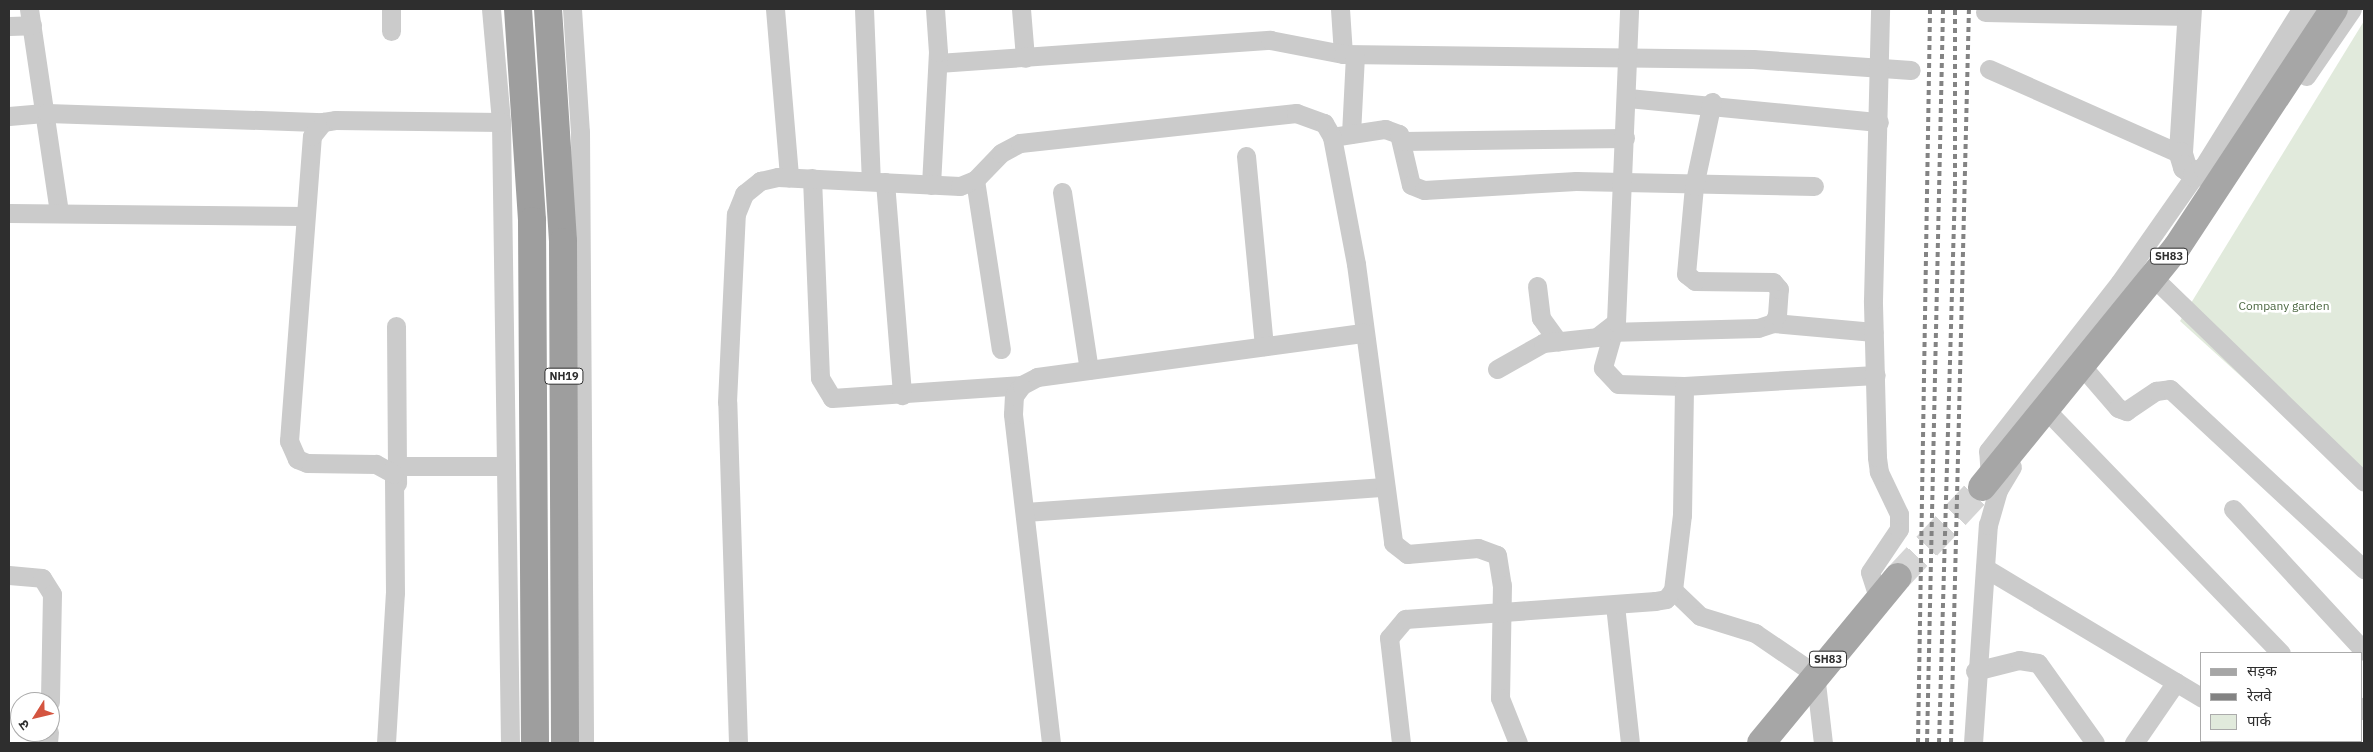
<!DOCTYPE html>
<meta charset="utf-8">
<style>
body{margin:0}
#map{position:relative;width:2373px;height:752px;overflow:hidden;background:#fff;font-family:"IBM Plex Sans","Noto Sans Devanagari",sans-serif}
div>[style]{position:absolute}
.green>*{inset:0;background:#e1eadc}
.primary-tunnel>*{height:28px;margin-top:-14px;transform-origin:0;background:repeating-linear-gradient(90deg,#d5d5d5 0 28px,transparent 0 42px)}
.minor>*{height:19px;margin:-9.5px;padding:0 9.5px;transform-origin:9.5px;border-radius:9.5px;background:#cbcbcb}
.tertiary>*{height:24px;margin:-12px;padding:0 12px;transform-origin:12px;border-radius:12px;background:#cbcbcb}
.primary>*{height:28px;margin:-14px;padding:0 14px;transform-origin:14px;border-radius:14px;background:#a6a6a6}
.trunk>*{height:28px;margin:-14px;padding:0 14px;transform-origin:14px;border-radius:14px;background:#9e9e9e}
.rail>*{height:4px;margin-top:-2px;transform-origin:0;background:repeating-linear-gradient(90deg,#838383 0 5px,transparent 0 9px)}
span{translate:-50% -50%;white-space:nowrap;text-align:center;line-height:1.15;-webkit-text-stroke:5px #fff;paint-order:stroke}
.shield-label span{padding:1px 4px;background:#fff;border:1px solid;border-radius:4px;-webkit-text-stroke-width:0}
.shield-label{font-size:11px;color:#2e2e2e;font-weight:700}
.park-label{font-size:12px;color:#49653f}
.frame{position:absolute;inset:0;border:10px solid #2e2e2e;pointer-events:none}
.legend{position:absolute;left:2200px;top:652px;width:162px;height:90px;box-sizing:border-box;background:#fff;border:1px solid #ababab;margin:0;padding:6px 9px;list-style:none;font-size:15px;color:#2e2e2e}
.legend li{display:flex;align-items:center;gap:10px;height:25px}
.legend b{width:25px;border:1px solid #ababab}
.north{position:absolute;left:10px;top:692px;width:50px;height:50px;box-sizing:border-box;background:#fff;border:1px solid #ababab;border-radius:50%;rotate:234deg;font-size:14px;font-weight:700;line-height:20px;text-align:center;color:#2e2e2e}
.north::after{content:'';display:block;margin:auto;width:18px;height:22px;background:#d45540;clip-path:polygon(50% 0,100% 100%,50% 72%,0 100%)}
</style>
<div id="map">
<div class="green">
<div style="clip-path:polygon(2364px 21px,2364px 488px,2180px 321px)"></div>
</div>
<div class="primary-tunnel">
<div style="left:1898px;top:577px;width:123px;rotate:-47deg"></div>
</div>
<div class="minor">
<div style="left:29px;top:9px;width:206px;rotate:81.6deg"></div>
<div style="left:491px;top:9px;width:113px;rotate:84.9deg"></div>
<div style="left:501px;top:122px;width:621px;rotate:89.17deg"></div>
<div style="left:572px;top:9px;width:123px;rotate:86.3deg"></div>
<div style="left:580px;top:132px;width:611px;rotate:89.62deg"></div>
<div style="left:775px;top:9px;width:169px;rotate:85.2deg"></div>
<div style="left:864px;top:9px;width:172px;rotate:87.7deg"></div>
<div style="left:1021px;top:9px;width:49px;rotate:85.3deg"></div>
<div style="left:1340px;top:9px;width:45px;rotate:86.2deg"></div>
<div style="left:1985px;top:12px;width:205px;rotate:1.1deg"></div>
<div style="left:9px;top:26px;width:23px;rotate:-2deg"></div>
<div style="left:391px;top:31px;width:22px;rotate:-90deg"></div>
<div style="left:938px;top:63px;width:333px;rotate:-4deg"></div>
<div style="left:1270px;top:40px;width:74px;rotate:10.9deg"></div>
<div style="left:1343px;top:54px;width:410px;rotate:0.7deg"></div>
<div style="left:1753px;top:59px;width:158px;rotate:4deg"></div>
<div style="left:1989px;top:69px;width:210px;rotate:23.9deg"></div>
<div style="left:2306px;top:76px;width:81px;rotate:-55.5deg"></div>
<div style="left:1628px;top:98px;width:252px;rotate:5.5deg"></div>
<div style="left:9px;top:116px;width:38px;rotate:-5deg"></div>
<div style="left:47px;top:113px;width:276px;rotate:1.9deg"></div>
<div style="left:1351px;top:134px;width:79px;rotate:-87.1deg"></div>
<div style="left:1332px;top:137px;width:54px;rotate:-8.6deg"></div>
<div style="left:1385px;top:129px;width:15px;rotate:20deg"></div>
<div style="left:1399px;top:134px;width:52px;rotate:76.8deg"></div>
<div style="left:1411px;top:185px;width:14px;rotate:21deg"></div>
<div style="left:1424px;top:190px;width:152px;rotate:-3.4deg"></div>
<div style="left:1576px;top:181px;width:238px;rotate:1.2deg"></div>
<div style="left:1403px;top:141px;width:222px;rotate:-0.8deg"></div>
<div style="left:1246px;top:156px;width:191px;rotate:84.6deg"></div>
<div style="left:812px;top:178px;width:200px;rotate:87.7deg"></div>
<div style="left:820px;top:378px;width:23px;rotate:59deg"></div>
<div style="left:832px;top:398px;width:190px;rotate:-3.9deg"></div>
<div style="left:975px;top:180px;width:171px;rotate:81.3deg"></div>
<div style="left:885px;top:182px;width:214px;rotate:85.4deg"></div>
<div style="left:931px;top:185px;width:133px;rotate:-87deg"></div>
<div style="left:938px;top:52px;width:43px;rotate:-94deg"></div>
<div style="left:1062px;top:192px;width:180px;rotate:81.4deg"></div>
<div style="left:9px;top:213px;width:296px;rotate:0.6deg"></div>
<div style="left:2160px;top:284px;width:284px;rotate:44.1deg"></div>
<div style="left:1537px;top:286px;width:32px;rotate:83deg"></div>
<div style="left:1541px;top:318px;width:29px;rotate:54deg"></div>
<div style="left:1773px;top:323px;width:101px;rotate:5.1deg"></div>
<div style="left:396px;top:326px;width:157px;rotate:89.6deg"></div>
<div style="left:1608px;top:332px;width:150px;rotate:-1.5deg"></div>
<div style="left:1758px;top:328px;width:16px;rotate:-18deg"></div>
<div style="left:1773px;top:323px;width:9px;rotate:-63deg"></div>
<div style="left:1777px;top:315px;width:26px;rotate:-86deg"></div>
<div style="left:1779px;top:289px;width:9px;rotate:-131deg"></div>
<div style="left:1773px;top:282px;width:78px;rotate:-179.3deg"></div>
<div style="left:1695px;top:281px;width:11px;rotate:-142deg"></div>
<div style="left:1686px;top:274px;width:88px;rotate:-84.8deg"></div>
<div style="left:1694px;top:186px;width:86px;rotate:-77.9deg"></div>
<div style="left:1613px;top:332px;width:37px;rotate:106deg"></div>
<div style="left:1603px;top:368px;width:22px;rotate:47deg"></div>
<div style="left:1618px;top:384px;width:66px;rotate:1.7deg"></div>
<div style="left:1684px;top:386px;width:192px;rotate:-3.3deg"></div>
<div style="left:1497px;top:369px;width:53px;rotate:-29.5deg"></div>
<div style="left:1543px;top:343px;width:54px;rotate:-6.3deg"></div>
<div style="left:1597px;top:337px;width:24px;rotate:-38deg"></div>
<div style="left:1616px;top:322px;width:313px;rotate:-87.6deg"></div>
<div style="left:2087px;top:372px;width:48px;rotate:49.3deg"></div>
<div style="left:2118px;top:408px;width:9px;rotate:21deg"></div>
<div style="left:2126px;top:411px;width:36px;rotate:-34deg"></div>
<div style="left:2156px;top:391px;width:14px;rotate:-8deg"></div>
<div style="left:2170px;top:389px;width:265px;rotate:42.9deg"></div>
<div style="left:2051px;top:415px;width:331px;rotate:46deg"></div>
<div style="left:397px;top:466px;width:109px"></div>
<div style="left:1990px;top:477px;width:26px;rotate:-94deg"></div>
<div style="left:1988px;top:451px;width:214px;rotate:-52deg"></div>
<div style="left:2120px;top:282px;width:131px;rotate:-55deg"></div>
<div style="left:2233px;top:509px;width:193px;rotate:47.3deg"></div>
<div style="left:1025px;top:512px;width:360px;rotate:-4deg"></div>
<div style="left:1985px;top:568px;width:253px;rotate:30.9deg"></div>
<div style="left:9px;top:575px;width:33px;rotate:5deg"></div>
<div style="left:42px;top:578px;width:19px;rotate:58deg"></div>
<div style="left:52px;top:594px;width:108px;rotate:91.1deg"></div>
<div style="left:1673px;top:590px;width:37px;rotate:44deg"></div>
<div style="left:1700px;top:616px;width:58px;rotate:17.2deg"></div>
<div style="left:1755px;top:633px;width:73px;rotate:34.3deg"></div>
<div style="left:1815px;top:674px;width:69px;rotate:83.4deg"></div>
<div style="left:1879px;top:600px;width:29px;rotate:-108deg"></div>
<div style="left:1870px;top:572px;width:52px;rotate:-56deg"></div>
<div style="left:1899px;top:529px;width:15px;rotate:-90deg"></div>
<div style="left:1899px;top:514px;width:47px;rotate:-115.5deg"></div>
<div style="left:1879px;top:472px;width:15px;rotate:-98deg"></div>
<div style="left:1877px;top:457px;width:157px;rotate:-91.5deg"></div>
<div style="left:1873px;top:300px;width:291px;rotate:-88.6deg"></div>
<div style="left:1615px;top:605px;width:139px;rotate:83.8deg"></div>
<div style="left:1975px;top:671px;width:45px;rotate:-14deg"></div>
<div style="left:2019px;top:660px;width:19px;rotate:9deg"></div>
<div style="left:2038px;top:663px;width:98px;rotate:54.5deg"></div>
<div style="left:2362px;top:710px;width:4px;rotate:-56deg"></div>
<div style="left:2273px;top:741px;width:4px;rotate:27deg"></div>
<div style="left:48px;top:743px;width:11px;rotate:-85deg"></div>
<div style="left:386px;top:743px;width:150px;rotate:-86.6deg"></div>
<div style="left:395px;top:593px;width:119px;rotate:-90.5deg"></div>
<div style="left:394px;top:474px;width:21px;rotate:-151deg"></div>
<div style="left:376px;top:464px;width:69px;rotate:-179.2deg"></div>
<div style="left:307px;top:463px;width:11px;rotate:-158deg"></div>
<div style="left:297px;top:459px;width:20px;rotate:-114deg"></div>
<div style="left:289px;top:441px;width:306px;rotate:-85.7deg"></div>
<div style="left:312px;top:136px;width:18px;rotate:-52deg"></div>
<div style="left:323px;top:122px;width:12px;rotate:-9deg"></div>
<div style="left:335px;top:120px;width:166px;rotate:0.7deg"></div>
<div style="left:738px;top:743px;width:341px;rotate:-91.8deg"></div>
<div style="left:727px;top:402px;width:188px;rotate:-87.3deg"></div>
<div style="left:736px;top:214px;width:22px;rotate:-68deg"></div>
<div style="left:744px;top:194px;width:21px;rotate:-39deg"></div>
<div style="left:760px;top:181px;width:18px;rotate:-13deg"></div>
<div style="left:778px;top:177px;width:182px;rotate:2.8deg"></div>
<div style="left:960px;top:186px;width:16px;rotate:-22deg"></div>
<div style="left:975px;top:180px;width:37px;rotate:-46deg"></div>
<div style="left:1001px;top:153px;width:21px;rotate:-28deg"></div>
<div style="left:1020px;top:143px;width:278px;rotate:-6.2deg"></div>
<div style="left:1296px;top:113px;width:30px;rotate:20deg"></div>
<div style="left:1324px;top:123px;width:16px;rotate:60deg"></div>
<div style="left:1332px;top:137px;width:129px;rotate:79.3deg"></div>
<div style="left:1356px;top:264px;width:281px;rotate:82.4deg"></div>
<div style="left:1393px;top:543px;width:18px;rotate:38deg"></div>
<div style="left:1407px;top:554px;width:71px;rotate:-4.8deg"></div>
<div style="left:1478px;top:548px;width:20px;rotate:20deg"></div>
<div style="left:1497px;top:555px;width:30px;rotate:81deg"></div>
<div style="left:1502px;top:585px;width:113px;rotate:91deg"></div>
<div style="left:1500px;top:698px;width:48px;rotate:68.2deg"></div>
<div style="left:1051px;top:743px;width:331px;rotate:-96.6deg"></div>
<div style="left:1013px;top:414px;width:18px;rotate:-87deg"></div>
<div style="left:1014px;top:396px;width:14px;rotate:-54deg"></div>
<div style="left:1022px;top:385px;width:17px;rotate:-28deg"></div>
<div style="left:1037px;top:377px;width:330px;rotate:-7.7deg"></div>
<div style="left:1401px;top:743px;width:106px;rotate:-96.5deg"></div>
<div style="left:1389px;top:638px;width:25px;rotate:-50deg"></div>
<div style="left:1405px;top:619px;width:251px;rotate:-4.1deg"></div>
<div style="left:1655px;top:601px;width:11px;rotate:-10deg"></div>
<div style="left:1666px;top:599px;width:11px;rotate:-52deg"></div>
<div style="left:1673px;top:590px;width:76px;rotate:-83.2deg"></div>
<div style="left:1682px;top:515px;width:129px;rotate:-89.1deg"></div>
<div style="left:1973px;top:743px;width:219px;rotate:-86.1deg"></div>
<div style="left:1988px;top:525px;width:36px;rotate:-74deg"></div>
<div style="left:1998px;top:490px;width:27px;rotate:-59deg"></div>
<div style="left:2134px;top:743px;width:74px;rotate:-55.5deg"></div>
<div style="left:2223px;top:743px;width:3px;rotate:-45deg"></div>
<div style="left:2338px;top:743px;width:2px;rotate:-63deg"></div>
</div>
<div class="tertiary">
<div style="left:2190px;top:9px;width:145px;rotate:93.6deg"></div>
<div style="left:2181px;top:154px;width:14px;rotate:73deg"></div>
<div style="left:2185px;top:167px;width:13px;rotate:39deg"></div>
<div style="left:2195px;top:175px;width:13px;rotate:-32deg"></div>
<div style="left:2206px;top:168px;width:187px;rotate:-58.1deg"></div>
</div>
<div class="primary">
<div style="left:1982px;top:487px;width:309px;rotate:-50.9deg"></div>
<div style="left:2177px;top:247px;width:285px;rotate:-56.6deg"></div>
<div style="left:1761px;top:743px;width:215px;rotate:-50.5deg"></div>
</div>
<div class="trunk">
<div style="left:518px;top:9px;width:212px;rotate:86.2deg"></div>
<div style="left:532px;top:221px;width:522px;rotate:89.67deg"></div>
<div style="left:548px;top:9px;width:233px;rotate:86.3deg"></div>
<div style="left:563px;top:242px;width:501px;rotate:89.77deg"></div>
</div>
<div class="rail">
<div style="left:1918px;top:743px;width:734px;rotate:-89.06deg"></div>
<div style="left:1927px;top:743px;width:734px;rotate:-88.75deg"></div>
<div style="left:1939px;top:743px;width:557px;rotate:-88.35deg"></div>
<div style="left:1955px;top:186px;width:177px;rotate:-90deg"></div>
<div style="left:1951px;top:743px;width:734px;rotate:-88.6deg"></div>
</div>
<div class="shield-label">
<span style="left:2169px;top:256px">SH83</span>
<span style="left:564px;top:376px">NH19</span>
<span style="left:1828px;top:659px">SH83</span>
</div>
<div class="park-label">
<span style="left:2284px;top:306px">Company garden</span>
</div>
<div class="frame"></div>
<ul class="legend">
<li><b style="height:6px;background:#a6a6a6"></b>सड़क</li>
<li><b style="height:6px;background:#838383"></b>रेलवे</li>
<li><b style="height:14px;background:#e1eadc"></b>पार्क</li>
</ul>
<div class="north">उ</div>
</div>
